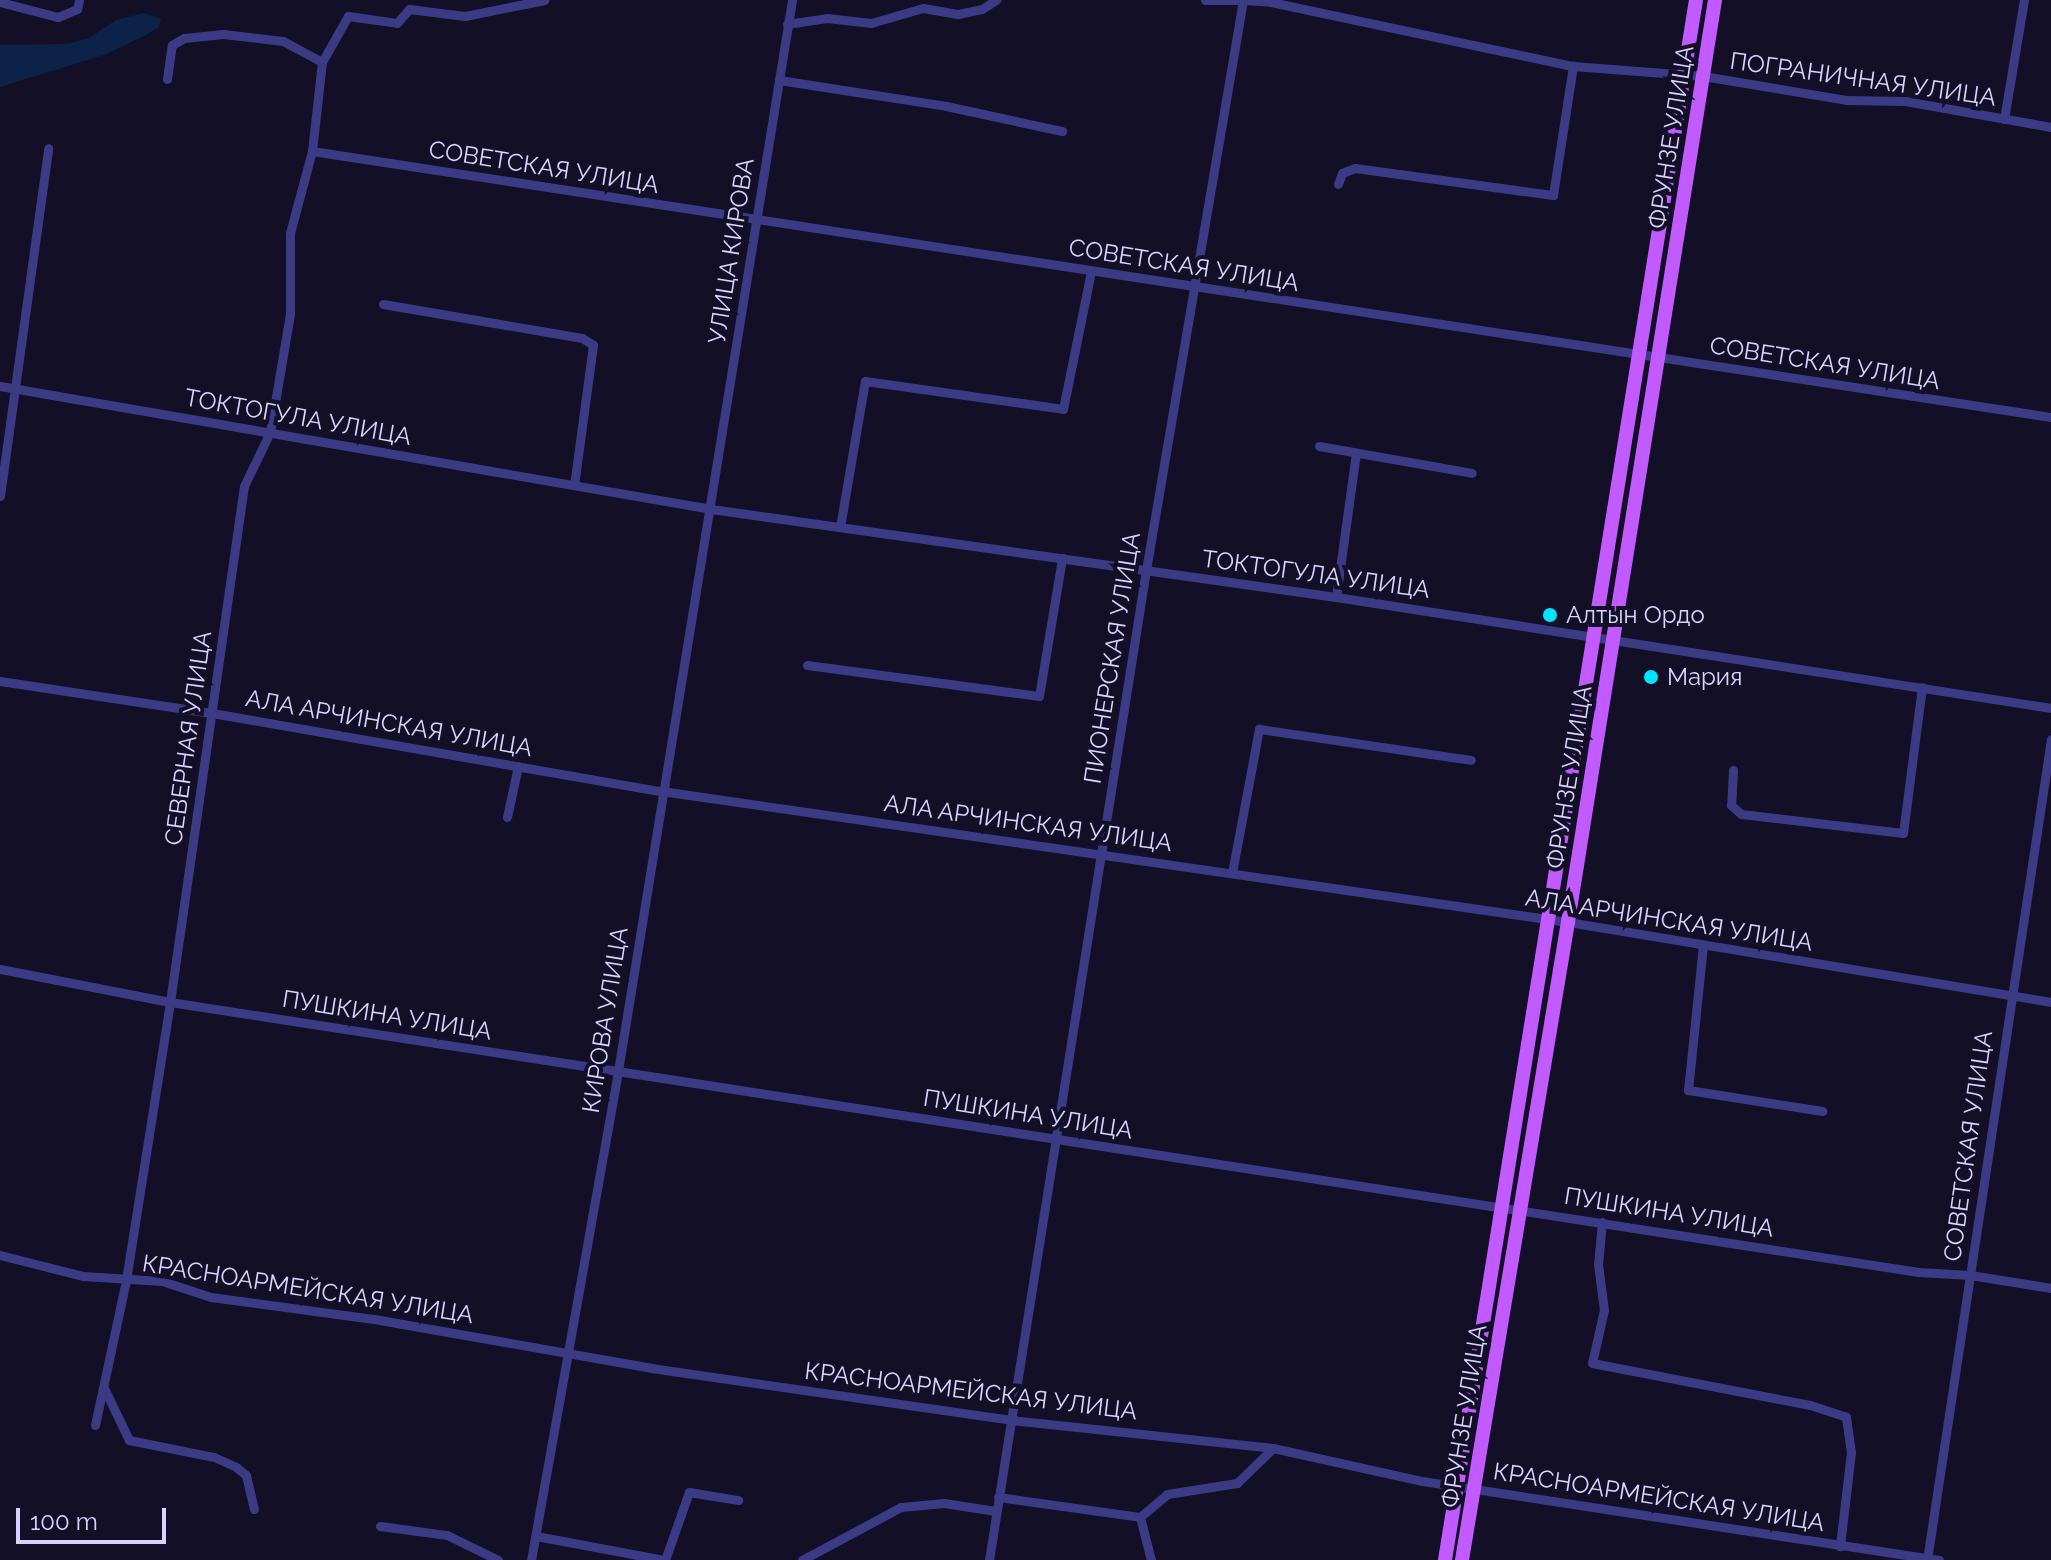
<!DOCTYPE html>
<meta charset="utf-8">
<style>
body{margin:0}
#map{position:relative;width:2051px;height:1560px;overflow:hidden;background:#130f26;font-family:Raleway,sans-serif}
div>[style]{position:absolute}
.water>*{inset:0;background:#0c2248}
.street>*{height:9px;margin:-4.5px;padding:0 4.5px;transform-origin:4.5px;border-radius:4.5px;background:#3d3a85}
.primary>*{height:14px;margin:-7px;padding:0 7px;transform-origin:7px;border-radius:7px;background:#c25bff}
.dots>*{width:22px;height:22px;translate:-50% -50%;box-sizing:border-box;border:4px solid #130f26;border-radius:50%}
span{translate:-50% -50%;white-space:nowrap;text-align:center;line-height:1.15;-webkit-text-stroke:8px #130f26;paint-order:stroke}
.street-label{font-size:24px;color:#d9d4ff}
.poi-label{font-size:24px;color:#d9d4ff}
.left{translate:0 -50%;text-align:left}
.scale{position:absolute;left:16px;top:1508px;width:150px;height:36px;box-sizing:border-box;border:4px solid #d9d4ff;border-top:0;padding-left:10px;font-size:24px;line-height:28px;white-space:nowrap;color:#d9d4ff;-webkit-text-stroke:6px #130f26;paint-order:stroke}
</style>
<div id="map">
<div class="water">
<div style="clip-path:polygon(144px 13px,161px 19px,159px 27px,146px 35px,104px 55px,0 87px,0 45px,67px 44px,89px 38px,116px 20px)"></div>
</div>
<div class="street">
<div style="left:1205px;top:0;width:36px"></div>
<div style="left:1245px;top:0;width:26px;rotate:4deg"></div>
<div style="left:1271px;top:2px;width:309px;rotate:12deg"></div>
<div style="left:1573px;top:66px;width:130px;rotate:4.4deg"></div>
<div style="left:1703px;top:76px;width:145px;rotate:9.5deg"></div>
<div style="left:1846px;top:100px;width:59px;rotate:1deg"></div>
<div style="left:1905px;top:101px;width:148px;rotate:10.1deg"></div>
<div style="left:0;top:2px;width:60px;rotate:14.5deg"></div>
<div style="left:58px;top:17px;width:21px;rotate:-23deg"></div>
<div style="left:77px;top:9px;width:9px;rotate:-77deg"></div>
<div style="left:787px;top:24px;width:40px;rotate:-8.5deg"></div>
<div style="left:827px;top:18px;width:44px;rotate:6.5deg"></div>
<div style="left:871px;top:23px;width:54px;rotate:-16.1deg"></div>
<div style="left:923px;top:8px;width:36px;rotate:10deg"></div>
<div style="left:958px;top:14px;width:25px;rotate:-12deg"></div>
<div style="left:982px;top:9px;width:17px;rotate:-33deg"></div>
<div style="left:167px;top:79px;width:34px;rotate:-82deg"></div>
<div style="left:172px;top:45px;width:14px;rotate:-30deg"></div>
<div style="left:184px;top:38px;width:39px;rotate:-6deg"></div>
<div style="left:223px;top:34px;width:60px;rotate:6.7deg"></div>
<div style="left:283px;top:41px;width:44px;rotate:28.3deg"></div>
<div style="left:779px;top:80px;width:169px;rotate:8.8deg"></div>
<div style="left:946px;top:106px;width:119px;rotate:12.2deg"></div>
<div style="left:2004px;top:119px;width:121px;rotate:-80.5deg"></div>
<div style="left:312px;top:151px;width:1759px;rotate:8.7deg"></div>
<div style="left:1338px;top:184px;width:12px;rotate:-70deg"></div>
<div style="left:1342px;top:173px;width:14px;rotate:-21deg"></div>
<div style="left:1355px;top:168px;width:200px;rotate:7.8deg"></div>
<div style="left:1553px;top:195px;width:131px;rotate:-81.2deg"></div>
<div style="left:383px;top:304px;width:202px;rotate:9.7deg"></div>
<div style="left:582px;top:338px;width:13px;rotate:32deg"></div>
<div style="left:593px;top:345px;width:141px;rotate:97.7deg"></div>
<div style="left:0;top:386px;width:722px;rotate:9.81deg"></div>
<div style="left:711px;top:509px;width:631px;rotate:8.01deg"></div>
<div style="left:1336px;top:597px;width:724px;rotate:8.82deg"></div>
<div style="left:1319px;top:446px;width:155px;rotate:10deg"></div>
<div style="left:0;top:496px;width:351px;rotate:-82.1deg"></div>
<div style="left:840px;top:527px;width:148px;rotate:-80.3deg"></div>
<div style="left:865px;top:381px;width:200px;rotate:8deg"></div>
<div style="left:1063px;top:409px;width:141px;rotate:-78.5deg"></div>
<div style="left:1336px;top:597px;width:145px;rotate:-82.1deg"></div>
<div style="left:807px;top:665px;width:234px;rotate:7.6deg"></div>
<div style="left:1039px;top:696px;width:140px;rotate:-80.5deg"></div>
<div style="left:0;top:681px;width:214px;rotate:8.6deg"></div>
<div style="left:212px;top:713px;width:456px;rotate:9.9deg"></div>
<div style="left:661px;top:791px;width:916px;rotate:8.22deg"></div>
<div style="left:1568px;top:922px;width:490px;rotate:9.4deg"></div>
<div style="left:1733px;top:770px;width:35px;rotate:93deg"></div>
<div style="left:1731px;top:805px;width:13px;rotate:42deg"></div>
<div style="left:1741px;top:814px;width:163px;rotate:6.7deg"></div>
<div style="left:1903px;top:833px;width:147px;rotate:-82.6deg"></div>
<div style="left:507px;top:817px;width:52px;rotate:-77.8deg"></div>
<div style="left:1232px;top:873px;width:147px;rotate:-79.4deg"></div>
<div style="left:1259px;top:729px;width:214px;rotate:8.3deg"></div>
<div style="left:1703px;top:945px;width:146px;rotate:95.9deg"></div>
<div style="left:1688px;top:1090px;width:136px;rotate:8.9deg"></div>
<div style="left:0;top:969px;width:173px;rotate:11deg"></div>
<div style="left:170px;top:1002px;width:1769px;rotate:8.78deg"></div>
<div style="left:1918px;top:1272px;width:52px;rotate:3.3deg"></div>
<div style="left:1970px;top:1275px;width:82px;rotate:9.1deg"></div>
<div style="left:1602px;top:1222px;width:42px;rotate:95.4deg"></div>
<div style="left:1598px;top:1264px;width:46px;rotate:82.6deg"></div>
<div style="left:1604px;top:1310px;width:54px;rotate:102.8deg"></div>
<div style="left:1592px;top:1363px;width:222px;rotate:10.9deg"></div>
<div style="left:1810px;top:1405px;width:38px;rotate:18deg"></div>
<div style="left:1846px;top:1417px;width:35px;rotate:82deg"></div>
<div style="left:1851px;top:1452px;width:95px;rotate:96.7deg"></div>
<div style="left:0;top:1255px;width:86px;rotate:14.2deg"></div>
<div style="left:83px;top:1276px;width:79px;rotate:3.6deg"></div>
<div style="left:162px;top:1281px;width:52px;rotate:18.1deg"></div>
<div style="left:211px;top:1297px;width:164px;rotate:7.7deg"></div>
<div style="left:374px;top:1319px;width:281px;rotate:10deg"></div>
<div style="left:651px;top:1368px;width:364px;rotate:8.2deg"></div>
<div style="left:1011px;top:1420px;width:263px;rotate:6.1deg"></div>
<div style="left:1273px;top:1448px;width:153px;rotate:12.5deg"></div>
<div style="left:1422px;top:1481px;width:523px;rotate:8.69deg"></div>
<div style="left:104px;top:1388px;width:58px;rotate:64.3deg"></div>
<div style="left:129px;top:1440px;width:87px;rotate:11.3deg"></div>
<div style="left:214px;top:1457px;width:24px;rotate:24deg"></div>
<div style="left:236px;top:1467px;width:13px;rotate:39deg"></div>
<div style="left:246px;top:1475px;width:35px;rotate:77deg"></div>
<div style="left:95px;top:1425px;width:148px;rotate:-77.9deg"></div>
<div style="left:126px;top:1280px;width:281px;rotate:-81deg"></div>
<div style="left:170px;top:1002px;width:521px;rotate:-81.84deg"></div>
<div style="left:244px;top:486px;width:60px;rotate:-64.3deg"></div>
<div style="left:270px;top:432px;width:120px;rotate:-80.4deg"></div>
<div style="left:290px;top:314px;width:81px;rotate:-90deg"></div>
<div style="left:290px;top:233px;width:85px;rotate:-75deg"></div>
<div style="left:312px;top:151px;width:90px;rotate:-83.6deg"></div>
<div style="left:322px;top:62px;width:53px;rotate:-60.5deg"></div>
<div style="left:348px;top:16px;width:49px;rotate:8.1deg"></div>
<div style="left:397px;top:23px;width:18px;rotate:-49deg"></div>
<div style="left:409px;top:9px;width:56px;rotate:7.1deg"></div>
<div style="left:465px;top:16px;width:81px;rotate:-11.4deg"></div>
<div style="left:998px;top:1497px;width:143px;rotate:8deg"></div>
<div style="left:1140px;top:1517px;width:35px;rotate:-40deg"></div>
<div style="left:1167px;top:1494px;width:71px;rotate:-8.9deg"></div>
<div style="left:1237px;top:1483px;width:50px;rotate:-44.2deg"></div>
<div style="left:1140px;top:1517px;width:44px;rotate:75.7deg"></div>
<div style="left:380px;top:1526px;width:68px;rotate:7.7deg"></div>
<div style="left:447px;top:1535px;width:57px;rotate:26.1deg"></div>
<div style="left:536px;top:1536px;width:130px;rotate:10.6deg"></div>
<div style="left:531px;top:1560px;width:497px;rotate:-79.9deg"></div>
<div style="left:618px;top:1071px;width:1085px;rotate:-80.77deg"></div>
<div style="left:665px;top:1560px;width:72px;rotate:-70.6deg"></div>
<div style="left:689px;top:1492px;width:50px;rotate:9.3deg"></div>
<div style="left:802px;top:1560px;width:112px;rotate:-28.2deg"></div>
<div style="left:901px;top:1507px;width:43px;rotate:-5.3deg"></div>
<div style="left:944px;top:1503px;width:52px;rotate:8.9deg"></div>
<div style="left:989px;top:1560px;width:1002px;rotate:-80.99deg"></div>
<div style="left:1146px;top:570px;width:578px;rotate:-80.34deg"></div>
<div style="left:1927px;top:1560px;width:830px;rotate:-81.41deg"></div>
</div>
<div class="primary">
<div style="left:1445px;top:1560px;width:1580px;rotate:-80.86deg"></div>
<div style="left:1462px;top:1560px;width:647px;rotate:-80.57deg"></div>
<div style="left:1568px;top:922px;width:934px;rotate:-80.94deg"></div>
</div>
<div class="dots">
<div style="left:1550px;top:615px;background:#00e5ff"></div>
<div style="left:1651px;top:677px;background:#00e5ff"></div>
</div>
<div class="street-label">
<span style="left:1863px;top:79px;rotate:8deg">ПОГРАНИЧНАЯ УЛИЦА</span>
<span style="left:1671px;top:137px;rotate:-81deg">ФРУНЗЕ УЛИЦА</span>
<span style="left:544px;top:167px;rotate:9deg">СОВЕТСКАЯ УЛИЦА</span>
<span style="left:731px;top:251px;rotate:-81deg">УЛИЦА КИРОВА</span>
<span style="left:1184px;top:265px;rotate:9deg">СОВЕТСКАЯ УЛИЦА</span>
<span style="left:1825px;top:363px;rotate:9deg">СОВЕТСКАЯ УЛИЦА</span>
<span style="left:298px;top:417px;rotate:10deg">ТОКТОГУЛА УЛИЦА</span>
<span style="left:1316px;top:574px;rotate:8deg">ТОКТОГУЛА УЛИЦА</span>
<span style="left:1112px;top:658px;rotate:-81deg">ПИОНЕРСКАЯ УЛИЦА</span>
<span style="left:389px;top:723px;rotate:10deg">АЛА АРЧИНСКАЯ УЛИЦА</span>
<span style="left:188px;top:738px;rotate:-82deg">СЕВЕРНАЯ УЛИЦА</span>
<span style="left:1569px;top:777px;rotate:-81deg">ФРУНЗЕ УЛИЦА</span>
<span style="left:1028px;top:823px;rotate:8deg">АЛА АРЧИНСКАЯ УЛИЦА</span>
<span style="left:1669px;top:920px;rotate:9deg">АЛА АРЧИНСКАЯ УЛИЦА</span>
<span style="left:387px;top:1015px;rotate:9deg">ПУШКИНА УЛИЦА</span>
<span style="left:605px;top:1020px;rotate:-81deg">КИРОВА УЛИЦА</span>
<span style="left:1028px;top:1114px;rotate:9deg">ПУШКИНА УЛИЦА</span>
<span style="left:1968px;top:1146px;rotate:-82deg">СОВЕТСКАЯ УЛИЦА</span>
<span style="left:1669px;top:1212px;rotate:9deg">ПУШКИНА УЛИЦА</span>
<span style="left:308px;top:1289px;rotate:9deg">КРАСНОАРМЕЙСКАЯ УЛИЦА</span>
<span style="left:971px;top:1391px;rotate:7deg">КРАСНОАРМЕЙСКАЯ УЛИЦА</span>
<span style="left:1464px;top:1416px;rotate:-81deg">ФРУНЗЕ УЛИЦА</span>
<span style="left:1659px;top:1497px;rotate:9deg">КРАСНОАРМЕЙСКАЯ УЛИЦА</span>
</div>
<div class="poi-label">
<span class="left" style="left:1566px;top:615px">Алтын Ордо</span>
<span class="left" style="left:1667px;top:677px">Мария</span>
</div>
<div class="scale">100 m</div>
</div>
